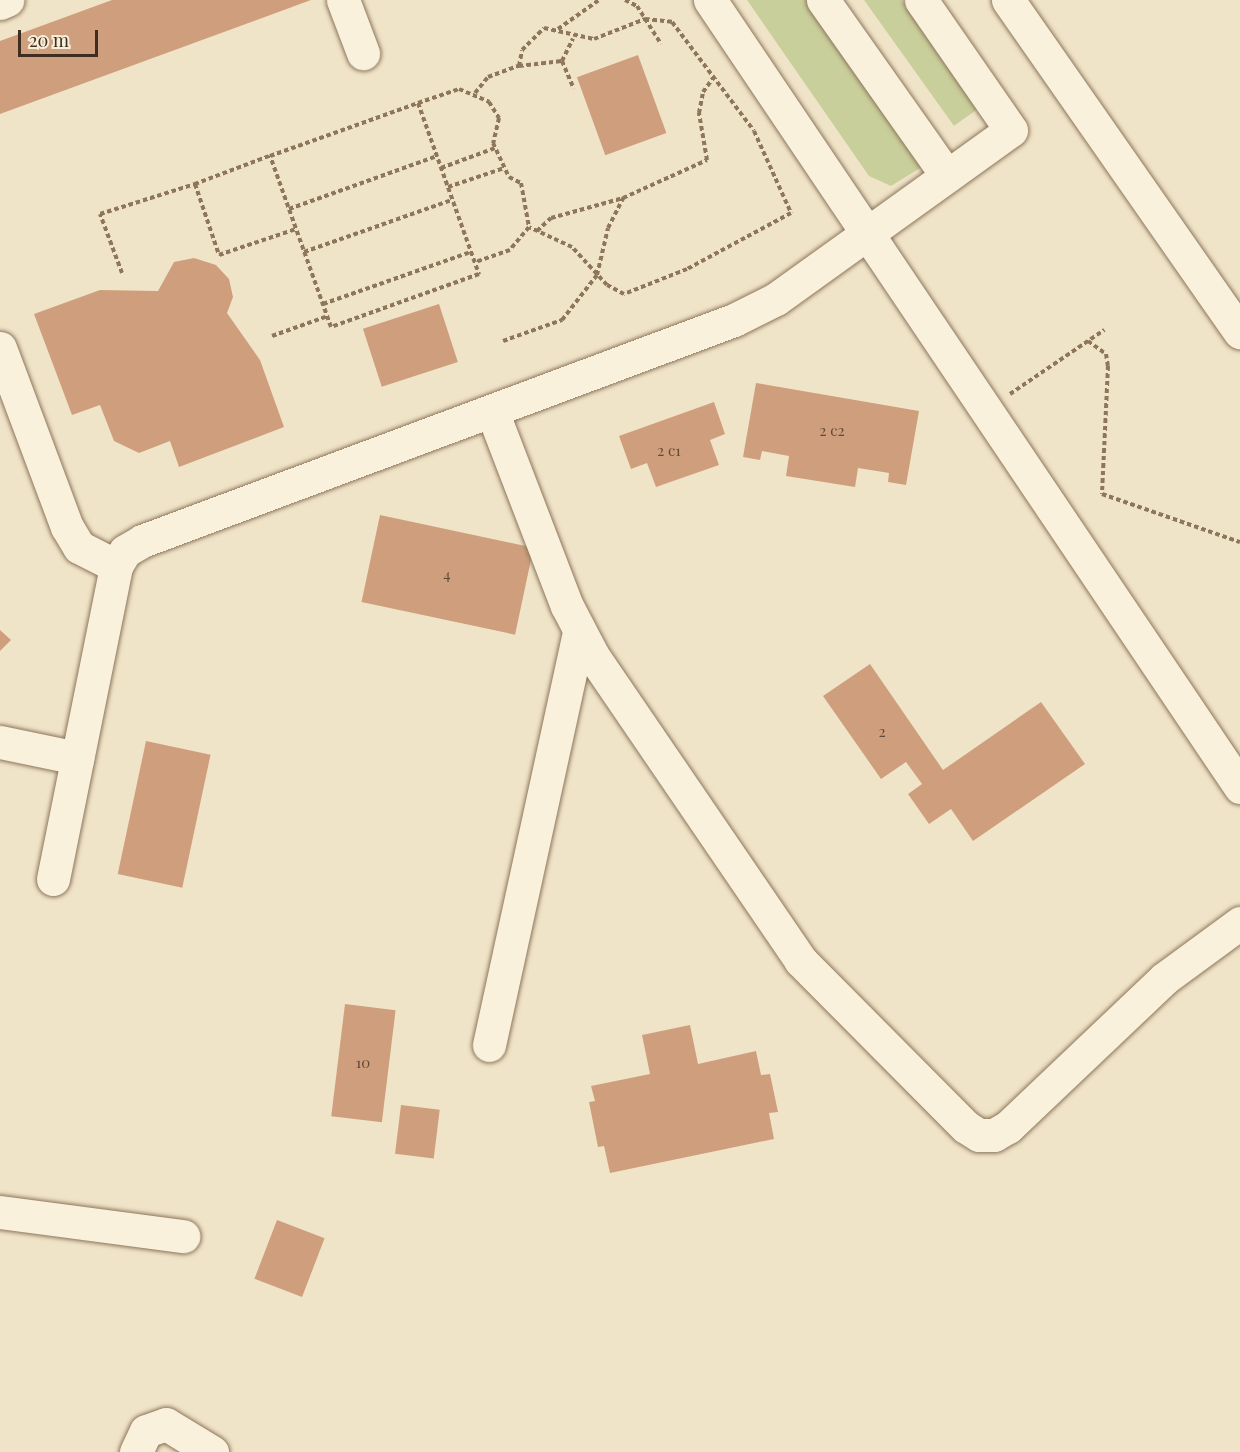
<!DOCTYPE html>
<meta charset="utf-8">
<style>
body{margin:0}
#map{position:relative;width:1240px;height:1452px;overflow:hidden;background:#f0e4c8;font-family:"Playfair Display",serif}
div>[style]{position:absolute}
.green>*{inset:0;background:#c9cf9b}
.building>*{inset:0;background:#cf9f7d;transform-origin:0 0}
.path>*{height:4px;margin-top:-2px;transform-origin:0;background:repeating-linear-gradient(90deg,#8d765c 0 4.5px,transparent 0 7.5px)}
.roads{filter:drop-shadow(0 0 2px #8d765c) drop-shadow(0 0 2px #8d765c)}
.minor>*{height:33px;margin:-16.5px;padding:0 16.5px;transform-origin:16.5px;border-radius:16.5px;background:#faf1dc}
span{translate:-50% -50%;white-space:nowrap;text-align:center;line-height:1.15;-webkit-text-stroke:6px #f7eed8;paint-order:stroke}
.number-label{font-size:15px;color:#624a37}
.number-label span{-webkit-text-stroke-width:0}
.scale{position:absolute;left:18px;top:30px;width:80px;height:27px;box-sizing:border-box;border:3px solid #3d2e20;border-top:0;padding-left:8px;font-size:18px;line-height:21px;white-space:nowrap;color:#3d2e20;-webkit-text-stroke:4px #f7eed8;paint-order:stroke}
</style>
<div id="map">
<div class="green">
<div style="clip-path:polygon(747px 0,806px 0,925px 165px,891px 186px,869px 176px)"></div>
<div style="clip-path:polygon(864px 0,902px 0,979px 108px,954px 126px)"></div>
</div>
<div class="building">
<div style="clip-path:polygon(112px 0,311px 0,0 114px,0 41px)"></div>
<div style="left:638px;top:55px;width:83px;height:65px;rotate:70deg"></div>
<div style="clip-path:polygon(194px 258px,216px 265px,229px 279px,233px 297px,227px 313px,260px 360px,284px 427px,179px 467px,170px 441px,139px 453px,114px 441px,100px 405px,72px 415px,34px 314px,100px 290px,158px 291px,174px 262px)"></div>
<div style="left:439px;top:304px;width:61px;height:80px;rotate:72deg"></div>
<div style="clip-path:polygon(756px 383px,919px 411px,906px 485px,888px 482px,889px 473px,858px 468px,855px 487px,786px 476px,789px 456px,762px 451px,760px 460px,743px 457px)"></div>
<div style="clip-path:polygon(714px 402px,725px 434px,710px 440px,719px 465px,656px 487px,647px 463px,631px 469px,619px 436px)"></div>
<div style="left:380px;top:515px;width:157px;height:89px;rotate:12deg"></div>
<div style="clip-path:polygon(0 630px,11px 640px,0 651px)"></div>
<div style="clip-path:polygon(870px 664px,943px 770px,1041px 702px,1085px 764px,973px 841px,951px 809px,929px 824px,908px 794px,922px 784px,906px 762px,881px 779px,823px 696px)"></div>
<div style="left:146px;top:741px;width:66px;height:136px;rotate:12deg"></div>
<div style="left:345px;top:1004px;width:51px;height:113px;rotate:7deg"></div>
<div style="clip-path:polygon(690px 1025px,698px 1064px,756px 1051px,761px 1075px,770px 1074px,778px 1112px,769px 1113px,774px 1139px,610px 1173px,604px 1146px,598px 1147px,589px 1102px,595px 1101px,591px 1086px,650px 1074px,642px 1035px)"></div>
<div style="left:401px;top:1105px;width:39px;height:49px;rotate:7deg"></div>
<div style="left:277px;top:1220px;width:51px;height:63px;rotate:21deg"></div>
</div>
<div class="path">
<div style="left:625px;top:0;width:13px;rotate:27deg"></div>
<div style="left:637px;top:6px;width:45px;rotate:57.7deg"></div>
<div style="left:558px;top:29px;width:50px;rotate:-35.3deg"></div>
<div style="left:562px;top:61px;width:25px;rotate:-64deg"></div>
<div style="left:519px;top:66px;width:16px;rotate:-79deg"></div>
<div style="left:522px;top:50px;width:31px;rotate:-45deg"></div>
<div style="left:544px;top:28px;width:51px;rotate:12.4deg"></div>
<div style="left:594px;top:39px;width:55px;rotate:-21.4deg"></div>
<div style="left:645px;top:19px;width:27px;rotate:6deg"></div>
<div style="left:672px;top:22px;width:136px;rotate:53deg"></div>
<div style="left:754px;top:131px;width:90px;rotate:65.7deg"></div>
<div style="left:791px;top:213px;width:118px;rotate:151.7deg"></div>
<div style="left:687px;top:269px;width:68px;rotate:158.4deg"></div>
<div style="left:624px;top:294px;width:19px;rotate:-152deg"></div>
<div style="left:607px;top:285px;width:52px;rotate:-132.6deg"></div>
<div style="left:572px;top:247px;width:47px;rotate:-155.1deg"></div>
<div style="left:475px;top:93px;width:21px;rotate:-51deg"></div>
<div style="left:488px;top:77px;width:33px;rotate:-20deg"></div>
<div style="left:519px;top:66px;width:43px;rotate:-6.6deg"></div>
<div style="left:562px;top:61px;width:30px;rotate:67deg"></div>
<div style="left:418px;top:103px;width:182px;rotate:70.4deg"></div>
<div style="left:479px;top:274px;width:157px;rotate:160.3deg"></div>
<div style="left:331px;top:327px;width:182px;rotate:-109.6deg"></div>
<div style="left:270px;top:156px;width:157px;rotate:-19.7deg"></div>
<div style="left:418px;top:103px;width:43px;rotate:-18.9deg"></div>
<div style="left:459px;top:89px;width:33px;rotate:23deg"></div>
<div style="left:489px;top:102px;width:19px;rotate:58deg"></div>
<div style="left:499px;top:118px;width:26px;rotate:103deg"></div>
<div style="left:493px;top:143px;width:38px;rotate:65deg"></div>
<div style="left:509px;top:177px;width:13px;rotate:27deg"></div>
<div style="left:521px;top:183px;width:45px;rotate:79.7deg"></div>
<div style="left:529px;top:227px;width:30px;rotate:130deg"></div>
<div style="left:510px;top:250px;width:37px;rotate:161deg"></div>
<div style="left:269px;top:156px;width:79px;rotate:159.3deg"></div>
<div style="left:195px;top:184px;width:75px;rotate:71.3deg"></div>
<div style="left:219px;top:255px;width:81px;rotate:-18.7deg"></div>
<div style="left:441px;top:168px;width:58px;rotate:-20.3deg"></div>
<div style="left:448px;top:187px;width:59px;rotate:-18.7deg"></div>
<div style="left:289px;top:209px;width:157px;rotate:-19.7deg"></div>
<div style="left:537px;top:231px;width:19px;rotate:-43deg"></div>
<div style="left:551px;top:218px;width:75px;rotate:-15.5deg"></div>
<div style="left:623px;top:198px;width:92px;rotate:-24.3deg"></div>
<div style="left:707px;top:160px;width:48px;rotate:-99.7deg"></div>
<div style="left:699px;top:113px;width:21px;rotate:-79deg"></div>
<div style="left:703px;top:92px;width:17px;rotate:-54deg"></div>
<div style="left:304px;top:252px;width:157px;rotate:-19.4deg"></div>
<div style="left:122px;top:273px;width:63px;rotate:-110.4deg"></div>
<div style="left:100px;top:214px;width:100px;rotate:-17.5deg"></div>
<div style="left:323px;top:304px;width:157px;rotate:-19.4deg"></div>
<div style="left:272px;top:336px;width:59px;rotate:-19.7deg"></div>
<div style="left:503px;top:341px;width:63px;rotate:-19.6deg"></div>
<div style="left:562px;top:320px;width:57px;rotate:-52.1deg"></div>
<div style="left:597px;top:275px;width:48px;rotate:-76.8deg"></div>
<div style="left:608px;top:228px;width:34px;rotate:-63deg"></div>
<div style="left:1088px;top:341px;width:22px;rotate:36deg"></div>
<div style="left:1106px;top:354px;width:12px;rotate:81deg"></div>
<div style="left:1108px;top:366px;width:128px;rotate:92.7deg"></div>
<div style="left:1102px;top:494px;width:146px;rotate:19.2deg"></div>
<div style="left:1010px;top:394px;width:114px;rotate:-34.2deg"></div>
</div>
<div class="roads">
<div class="minor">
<div style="left:343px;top:0;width:57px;rotate:69.3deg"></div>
<div style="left:710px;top:0;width:949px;rotate:56.04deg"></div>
<div style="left:823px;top:0;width:215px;rotate:54.8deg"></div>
<div style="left:1008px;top:0;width:405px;rotate:55.1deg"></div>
<div style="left:0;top:3px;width:8px;rotate:-23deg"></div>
<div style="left:0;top:348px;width:191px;rotate:69.5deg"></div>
<div style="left:67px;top:527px;width:23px;rotate:59deg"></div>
<div style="left:79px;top:547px;width:42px;rotate:27.2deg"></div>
<div style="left:492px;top:411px;width:209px;rotate:69deg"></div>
<div style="left:567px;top:606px;width:56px;rotate:62.5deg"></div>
<div style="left:593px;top:656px;width:368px;rotate:55.7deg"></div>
<div style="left:800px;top:960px;width:235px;rotate:45.2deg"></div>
<div style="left:966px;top:1127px;width:15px;rotate:32deg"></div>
<div style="left:979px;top:1135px;width:15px"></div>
<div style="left:994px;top:1135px;width:16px;rotate:-30deg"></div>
<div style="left:1008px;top:1127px;width:216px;rotate:-43.5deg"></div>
<div style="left:1165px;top:978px;width:93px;rotate:-36.3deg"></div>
<div style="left:0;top:742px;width:79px;rotate:11.7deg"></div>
<div style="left:53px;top:879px;width:319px;rotate:-78.6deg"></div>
<div style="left:116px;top:566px;width:17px;rotate:-59deg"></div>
<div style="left:125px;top:551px;width:20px;rotate:-30deg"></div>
<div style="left:142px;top:541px;width:632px;rotate:-20.47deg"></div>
<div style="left:734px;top:320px;width:47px;rotate:-26.6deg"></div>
<div style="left:776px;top:299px;width:289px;rotate:-35.7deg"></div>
<div style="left:1011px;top:130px;width:158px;rotate:-124.7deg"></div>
<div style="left:489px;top:1045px;width:422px;rotate:-77.7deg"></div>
<div style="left:0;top:1212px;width:185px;rotate:7.5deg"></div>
<div style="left:136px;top:1452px;width:23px;rotate:-65deg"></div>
<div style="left:146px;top:1431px;width:21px;rotate:-19deg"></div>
<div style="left:166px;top:1424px;width:54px;rotate:31.3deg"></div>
</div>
</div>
<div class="number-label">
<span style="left:832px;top:431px">2 с2</span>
<span style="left:669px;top:451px">2 с1</span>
<span style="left:447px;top:575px">4</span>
<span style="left:882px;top:732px">2</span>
<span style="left:363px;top:1063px">10</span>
</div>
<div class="scale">20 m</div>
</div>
